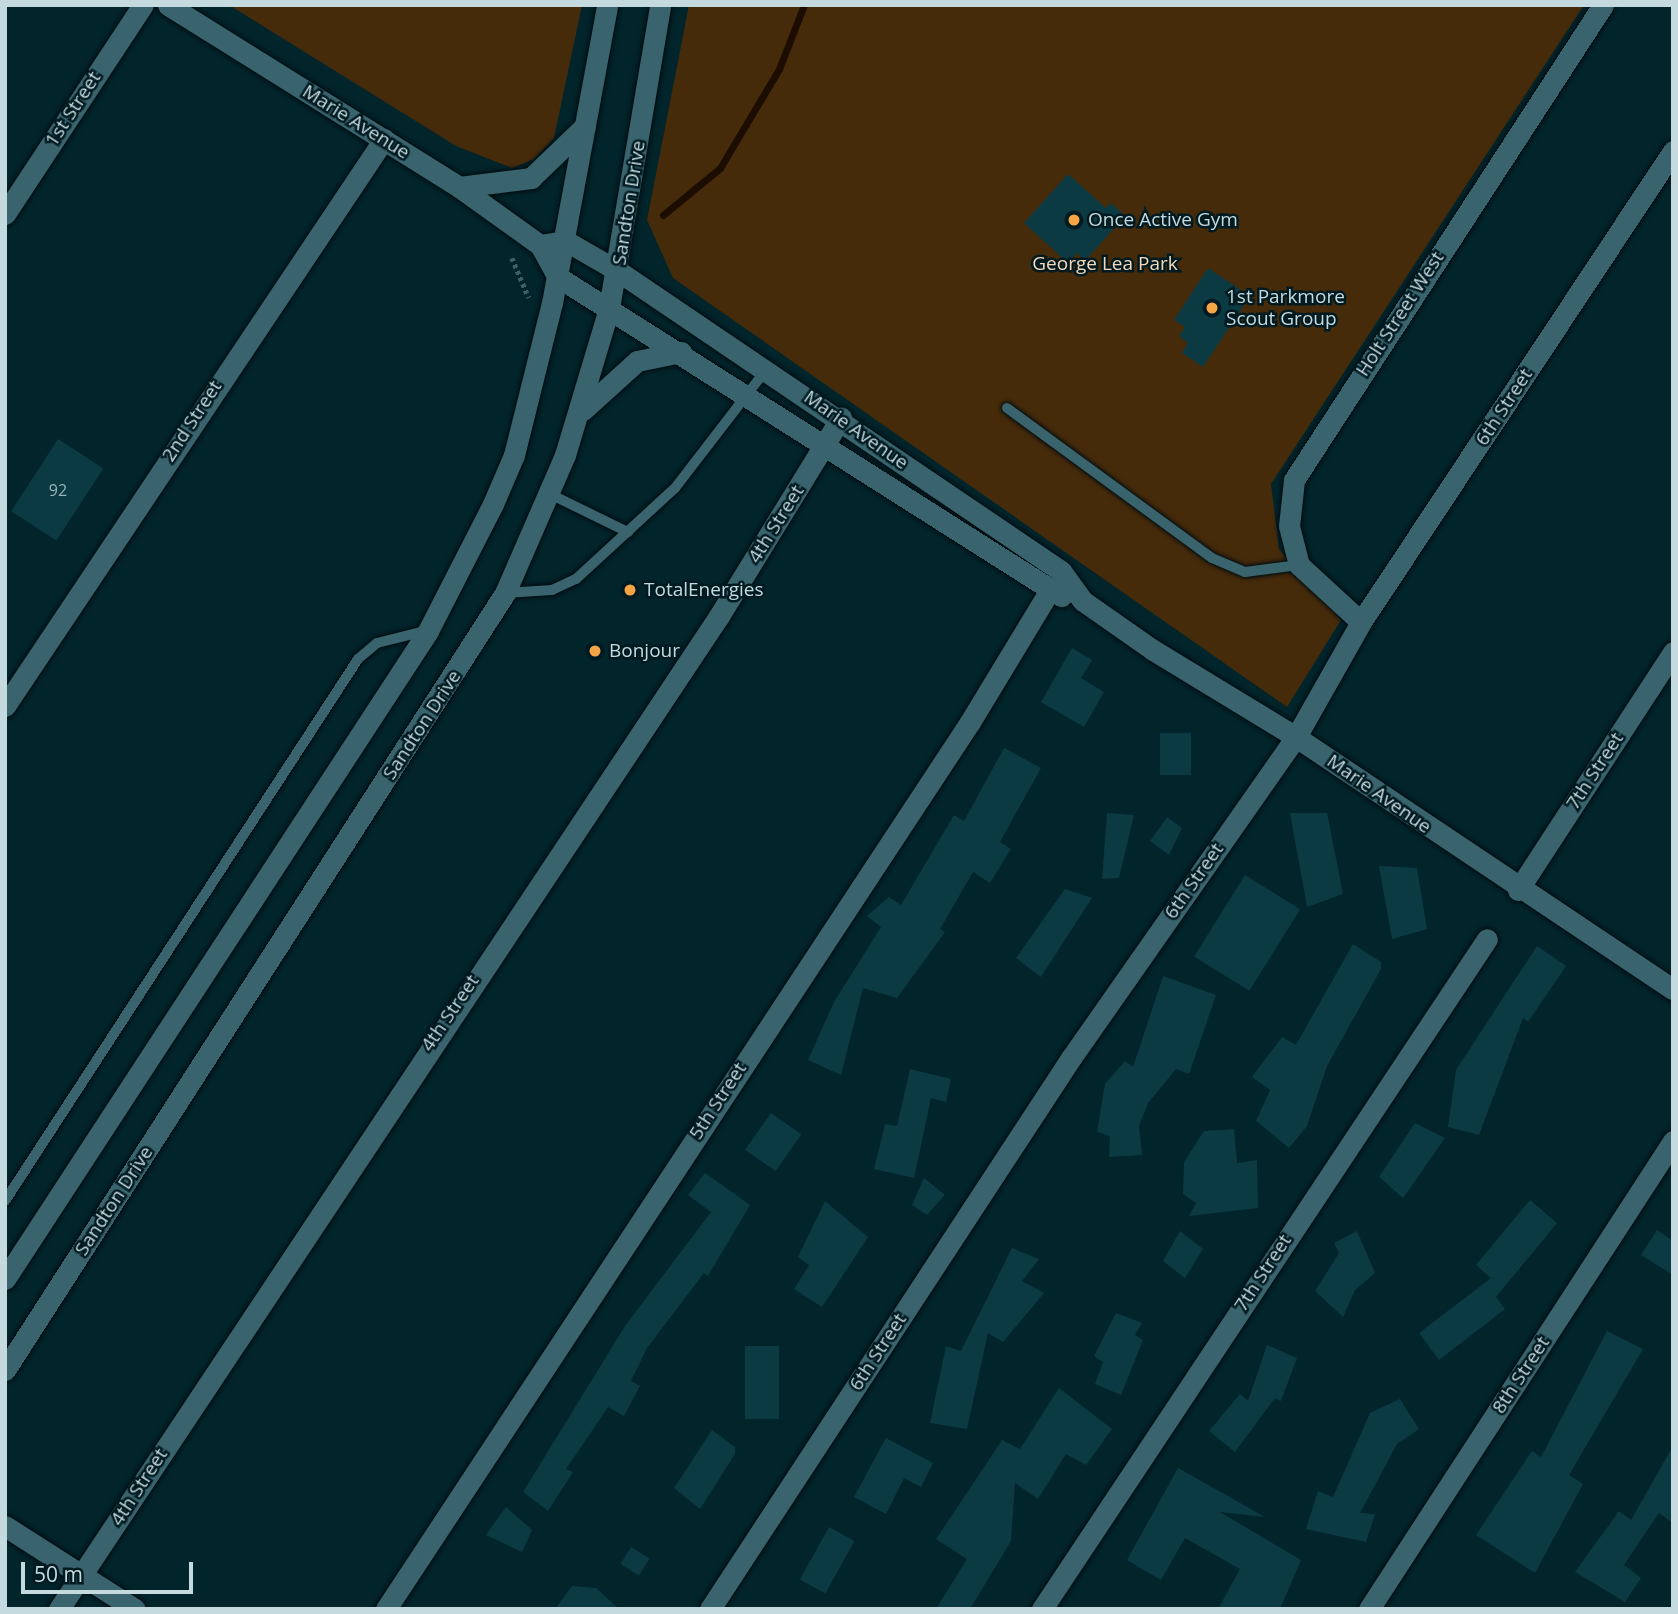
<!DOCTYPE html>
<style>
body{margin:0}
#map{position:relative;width:1678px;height:1614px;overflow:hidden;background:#02242b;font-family:"Open Sans",sans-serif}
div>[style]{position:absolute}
.green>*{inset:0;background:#462b0b}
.stream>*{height:7px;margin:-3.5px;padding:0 3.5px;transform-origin:3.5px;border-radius:3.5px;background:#1d0d00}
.building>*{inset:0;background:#0c3a43;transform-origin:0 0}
.path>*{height:4.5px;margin-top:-2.25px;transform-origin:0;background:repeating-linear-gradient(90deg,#415f66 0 3.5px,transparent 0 7px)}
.roads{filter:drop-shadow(0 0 2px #000c10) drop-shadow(0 0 2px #000c10)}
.lane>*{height:10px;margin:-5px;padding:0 5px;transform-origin:5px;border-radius:5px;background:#39636d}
.street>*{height:21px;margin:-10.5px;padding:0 10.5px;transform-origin:10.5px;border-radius:10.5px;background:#39636d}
.secondary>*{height:21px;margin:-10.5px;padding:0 10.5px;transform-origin:10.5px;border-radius:10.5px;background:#39636d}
.dots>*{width:19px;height:19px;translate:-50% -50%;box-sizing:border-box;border:4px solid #001a21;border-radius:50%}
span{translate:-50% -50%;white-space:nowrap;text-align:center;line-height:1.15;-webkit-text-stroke:5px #001a21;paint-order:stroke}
.number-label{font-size:16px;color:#96b2b8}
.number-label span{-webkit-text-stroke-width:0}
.street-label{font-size:19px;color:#c4dadf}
.poi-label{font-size:19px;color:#c4dadf}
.left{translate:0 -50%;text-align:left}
.park-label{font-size:19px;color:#f6d8b9}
.frame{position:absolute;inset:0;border:7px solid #c4dadf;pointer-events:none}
.scale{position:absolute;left:21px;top:1562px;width:172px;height:32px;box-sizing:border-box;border:4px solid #c4dadf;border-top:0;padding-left:9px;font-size:21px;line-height:24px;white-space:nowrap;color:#c4dadf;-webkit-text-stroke:5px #001a21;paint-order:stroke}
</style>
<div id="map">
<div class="green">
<div style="clip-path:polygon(229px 5px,582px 5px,554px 138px,534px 159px,512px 168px,456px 146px)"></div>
<div style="clip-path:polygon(689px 5px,1584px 5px,1271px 484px,1279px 549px,1341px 620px,1287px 707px,673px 278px,647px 220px)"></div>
</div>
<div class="stream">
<div style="left:663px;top:215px;width:74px;rotate:-39.5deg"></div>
<div style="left:720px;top:168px;width:115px;rotate:-59.2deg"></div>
<div style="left:779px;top:69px;width:69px;rotate:-68.7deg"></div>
</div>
<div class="building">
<div style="clip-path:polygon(1068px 174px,1106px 208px,1111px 203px,1125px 216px,1085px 261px,1077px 253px,1068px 263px,1024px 223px)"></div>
<div style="clip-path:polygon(1208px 268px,1250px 296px,1203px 367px,1182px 353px,1188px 343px,1179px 336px,1185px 327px,1174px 320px)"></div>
<div style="left:58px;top:439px;width:54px;height:86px;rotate:33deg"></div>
<div style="clip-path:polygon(1072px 648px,1092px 660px,1081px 678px,1104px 692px,1084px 727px,1041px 702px)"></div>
<div style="left:1191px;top:733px;width:42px;height:31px;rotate:90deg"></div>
<div style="clip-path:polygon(1004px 748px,1041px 768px,1000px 842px,1011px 849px,990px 883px,973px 872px,940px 929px,945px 932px,897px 998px,863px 988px,841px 1075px,808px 1060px,834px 1002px,881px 927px,867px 916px,889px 897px,901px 905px,954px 815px,964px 821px)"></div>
<div style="clip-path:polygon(1107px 813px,1134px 815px,1119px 878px,1102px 879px)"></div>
<div style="clip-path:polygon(1290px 813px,1327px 813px,1343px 894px,1307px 907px)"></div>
<div style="clip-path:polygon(1167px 817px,1182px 828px,1169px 855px,1150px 841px)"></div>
<div style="clip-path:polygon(1379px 866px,1417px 868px,1427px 929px,1392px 939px)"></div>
<div style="left:1245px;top:875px;width:65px;height:96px;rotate:32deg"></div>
<div style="clip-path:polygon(1065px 889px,1092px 898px,1041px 977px,1016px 958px)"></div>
<div style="clip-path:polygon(1353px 944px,1381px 962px,1381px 969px,1327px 1066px,1307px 1126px,1289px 1148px,1256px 1121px,1270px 1090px,1252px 1077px,1282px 1037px,1296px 1045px)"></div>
<div style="clip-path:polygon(1537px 946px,1566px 966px,1528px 1022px,1523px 1018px,1479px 1135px,1448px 1127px,1456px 1070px)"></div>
<div style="clip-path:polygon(1163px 976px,1216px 995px,1189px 1074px,1176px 1069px,1148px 1103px,1139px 1126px,1142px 1155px,1109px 1157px,1110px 1136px,1097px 1132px,1105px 1084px,1125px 1061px,1133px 1067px)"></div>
<div style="clip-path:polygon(910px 1069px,951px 1079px,946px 1102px,931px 1098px,914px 1178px,874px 1169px,885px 1124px,897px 1126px)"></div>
<div style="left:771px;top:1113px;width:37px;height:45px;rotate:35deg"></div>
<div style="clip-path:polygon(1415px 1123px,1445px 1138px,1403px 1198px,1379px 1177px)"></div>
<div style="clip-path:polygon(1234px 1129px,1237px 1163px,1257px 1160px,1258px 1208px,1189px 1216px,1196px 1203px,1183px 1194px,1184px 1162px,1204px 1131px)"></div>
<div style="clip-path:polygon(705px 1173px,750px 1205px,708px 1276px,704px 1273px,647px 1348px,631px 1381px,640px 1386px,624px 1416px,608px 1407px,566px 1469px,573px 1472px,548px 1511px,523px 1492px,625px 1326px,711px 1212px,688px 1195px)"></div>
<div style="clip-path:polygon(924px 1178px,945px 1195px,927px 1215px,912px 1205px)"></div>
<div style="clip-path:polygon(1530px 1200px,1557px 1223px,1496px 1297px,1505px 1309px,1439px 1360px,1419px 1333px,1491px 1278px,1476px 1265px)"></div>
<div style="clip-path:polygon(825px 1201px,868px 1237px,822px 1307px,794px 1289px,809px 1265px,798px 1257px)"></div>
<div style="clip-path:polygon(1657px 1230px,1673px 1241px,1673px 1275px,1641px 1255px)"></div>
<div style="clip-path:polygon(1180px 1231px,1203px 1249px,1185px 1278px,1163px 1261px)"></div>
<div style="clip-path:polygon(1357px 1231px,1375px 1273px,1355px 1290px,1343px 1317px,1315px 1291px,1339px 1253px,1334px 1243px)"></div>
<div style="clip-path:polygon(1012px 1248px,1039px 1259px,1022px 1281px,1044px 1293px,1003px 1342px,988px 1333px,967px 1429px,930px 1423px,946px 1346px,961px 1351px)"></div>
<div style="clip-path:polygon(1116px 1313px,1142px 1323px,1135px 1335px,1143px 1340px,1121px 1395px,1095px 1384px,1103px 1362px,1094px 1356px)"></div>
<div style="clip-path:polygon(1607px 1331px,1643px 1349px,1569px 1475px,1583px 1484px,1535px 1573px,1476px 1535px,1532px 1451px,1541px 1457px)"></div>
<div style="clip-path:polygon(1267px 1345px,1297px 1358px,1281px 1401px,1275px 1398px,1235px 1452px,1209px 1431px,1240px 1394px,1248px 1401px)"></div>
<div style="left:745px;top:1346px;width:34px;height:73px"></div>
<div style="clip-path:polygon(1059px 1388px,1112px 1429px,1086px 1465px,1066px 1454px,1038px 1499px,1015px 1483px,1011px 1541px,970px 1609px,936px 1609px,967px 1559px,936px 1539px,1002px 1440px,1020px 1449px)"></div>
<div style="clip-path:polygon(1400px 1399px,1419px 1429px,1397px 1444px,1360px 1513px,1375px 1514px,1366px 1542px,1306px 1529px,1318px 1491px,1333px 1497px,1370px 1413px)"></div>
<div style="clip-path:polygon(712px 1430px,735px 1447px,735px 1454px,700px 1509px,674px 1488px)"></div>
<div style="clip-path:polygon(886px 1438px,933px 1463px,921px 1487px,904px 1478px,886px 1514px,854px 1497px)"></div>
<div style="clip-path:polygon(1673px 1446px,1673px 1523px,1659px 1513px,1624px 1565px,1641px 1578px,1625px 1602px,1575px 1572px,1619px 1511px,1631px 1520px)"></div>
<div style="clip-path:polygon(1178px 1468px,1265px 1517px,1220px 1512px,1301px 1560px,1280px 1609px,1218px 1609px,1240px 1569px,1185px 1538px,1161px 1580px,1127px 1560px)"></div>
<div style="clip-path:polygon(506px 1507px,532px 1530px,522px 1552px,486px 1535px)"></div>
<div style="left:829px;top:1527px;width:29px;height:60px;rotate:29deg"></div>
<div style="left:631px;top:1547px;width:22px;height:20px;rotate:32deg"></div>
<div style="clip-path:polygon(572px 1586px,596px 1588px,619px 1609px,555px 1609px)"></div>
</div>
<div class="path">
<div style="left:512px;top:258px;width:43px;rotate:67deg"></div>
</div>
<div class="roads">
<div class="lane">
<div style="left:1007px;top:408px;width:254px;rotate:36.2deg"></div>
<div style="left:1212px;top:558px;width:36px;rotate:23deg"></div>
<div style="left:1245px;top:572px;width:54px;rotate:-7.4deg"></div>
<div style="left:550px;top:494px;width:87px;rotate:26deg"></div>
<div style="left:505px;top:593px;width:47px;rotate:-3.7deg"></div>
<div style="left:552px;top:590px;width:26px;rotate:-25deg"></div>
<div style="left:576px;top:579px;width:134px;rotate:-42.6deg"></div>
<div style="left:675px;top:488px;width:149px;rotate:-52.4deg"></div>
<div style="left:5px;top:1201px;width:647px;rotate:-56.92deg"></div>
<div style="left:358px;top:659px;width:25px;rotate:-40deg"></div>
<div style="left:377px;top:643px;width:49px;rotate:-14deg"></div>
</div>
<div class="street">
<div style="left:168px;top:5px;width:343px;rotate:32deg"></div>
<div style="left:459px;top:187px;width:100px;rotate:35.6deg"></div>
<div style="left:540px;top:245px;width:37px;rotate:61deg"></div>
<div style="left:558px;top:277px;width:596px;rotate:32.38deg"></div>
<div style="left:5px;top:214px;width:250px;rotate:-56.6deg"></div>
<div style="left:540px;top:245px;width:26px;rotate:-9deg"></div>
<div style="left:566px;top:241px;width:60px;rotate:30deg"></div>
<div style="left:618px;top:271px;width:535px;rotate:34.11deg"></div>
<div style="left:1061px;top:571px;width:37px;rotate:54deg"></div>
<div style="left:1083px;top:601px;width:85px;rotate:35deg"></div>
<div style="left:1153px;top:650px;width:167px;rotate:31.3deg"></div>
<div style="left:1296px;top:737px;width:453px;rotate:33.8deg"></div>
<div style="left:1361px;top:622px;width:84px;rotate:-137.4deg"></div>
<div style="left:1299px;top:565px;width:40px;rotate:-104.4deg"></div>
<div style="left:1289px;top:526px;width:46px;rotate:-83.8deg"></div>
<div style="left:1294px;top:480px;width:567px;rotate:-56.95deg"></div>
<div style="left:5px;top:706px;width:682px;rotate:-56.24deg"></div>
<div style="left:1518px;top:890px;width:284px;rotate:-56.9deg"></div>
<div style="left:5px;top:1526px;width:154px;rotate:32.6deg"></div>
<div style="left:59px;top:1609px;width:1192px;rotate:-56.39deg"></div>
<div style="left:719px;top:616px;width:233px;rotate:-58.4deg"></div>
<div style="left:386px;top:1609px;width:1062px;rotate:-56.64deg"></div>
<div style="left:970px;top:722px;width:151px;rotate:-58.8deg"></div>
<div style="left:710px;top:1609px;width:659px;rotate:-56.77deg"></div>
<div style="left:1071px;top:1058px;width:392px;rotate:-55deg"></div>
<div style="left:1296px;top:737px;width:132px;rotate:-60.5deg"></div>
<div style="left:1361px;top:622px;width:565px;rotate:-56.48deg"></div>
<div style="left:1042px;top:1609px;width:804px;rotate:-56.41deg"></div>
<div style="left:1369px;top:1609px;width:558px;rotate:-56.99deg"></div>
</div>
<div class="secondary">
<div style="left:459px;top:187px;width:73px;rotate:-7.1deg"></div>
<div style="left:531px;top:178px;width:75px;rotate:-43.9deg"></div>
<div style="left:583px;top:410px;width:73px;rotate:-42.2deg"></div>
<div style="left:637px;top:361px;width:45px;rotate:-11.6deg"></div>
<div style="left:5px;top:1279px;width:774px;rotate:-56.86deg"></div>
<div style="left:428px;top:631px;width:143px;rotate:-62.9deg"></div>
<div style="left:493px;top:504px;width:53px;rotate:-66.8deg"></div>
<div style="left:514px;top:455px;width:157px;rotate:-76deg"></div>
<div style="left:552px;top:303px;width:303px;rotate:-79.5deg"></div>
<div style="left:5px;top:1370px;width:924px;rotate:-57.24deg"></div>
<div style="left:505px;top:593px;width:150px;rotate:-66.5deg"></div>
<div style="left:565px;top:455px;width:153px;rotate:-73.3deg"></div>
<div style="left:609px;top:308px;width:307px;rotate:-80.4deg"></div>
</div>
</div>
<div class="dots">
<div style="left:1074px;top:220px;background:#f4a444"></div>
<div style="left:1212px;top:308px;background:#f4a444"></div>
<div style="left:630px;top:590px;background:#f4a444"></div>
<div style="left:595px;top:651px;background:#f4a444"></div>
</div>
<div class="number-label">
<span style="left:58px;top:490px">92</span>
</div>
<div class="street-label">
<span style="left:73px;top:109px;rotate:-57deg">1st Street</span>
<span style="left:356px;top:122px;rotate:32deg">Marie Avenue</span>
<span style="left:629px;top:203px;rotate:-81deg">Sandton Drive</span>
<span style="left:1400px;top:314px;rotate:-57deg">Holt Street West</span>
<span style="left:1504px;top:407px;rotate:-57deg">6th Street</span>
<span style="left:192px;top:421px;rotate:-57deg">2nd Street</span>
<span style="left:856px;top:430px;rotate:35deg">Marie Avenue</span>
<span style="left:776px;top:524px;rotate:-58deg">4th Street</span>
<span style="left:422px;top:725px;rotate:-57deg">Sandton Drive</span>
<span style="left:1595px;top:771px;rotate:-57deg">7th Street</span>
<span style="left:1379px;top:794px;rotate:35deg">Marie Avenue</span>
<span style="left:1194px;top:881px;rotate:-55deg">6th Street</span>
<span style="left:450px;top:1013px;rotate:-56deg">4th Street</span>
<span style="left:718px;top:1101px;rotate:-57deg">5th Street</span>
<span style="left:114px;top:1201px;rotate:-57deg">Sandton Drive</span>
<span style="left:1263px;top:1273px;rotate:-57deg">7th Street</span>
<span style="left:878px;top:1352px;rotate:-57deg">6th Street</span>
<span style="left:1521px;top:1375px;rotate:-57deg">8th Street</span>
<span style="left:139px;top:1487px;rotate:-57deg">4th Street</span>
</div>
<div class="poi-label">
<span class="left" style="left:1088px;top:220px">Once Active Gym</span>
<span class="left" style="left:1226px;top:308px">1st Parkmore<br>Scout Group</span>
<span class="left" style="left:644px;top:590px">TotalEnergies</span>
<span class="left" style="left:609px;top:651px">Bonjour</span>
</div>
<div class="park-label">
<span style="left:1105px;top:264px">George Lea Park</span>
</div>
<div class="frame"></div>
<div class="scale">50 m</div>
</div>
